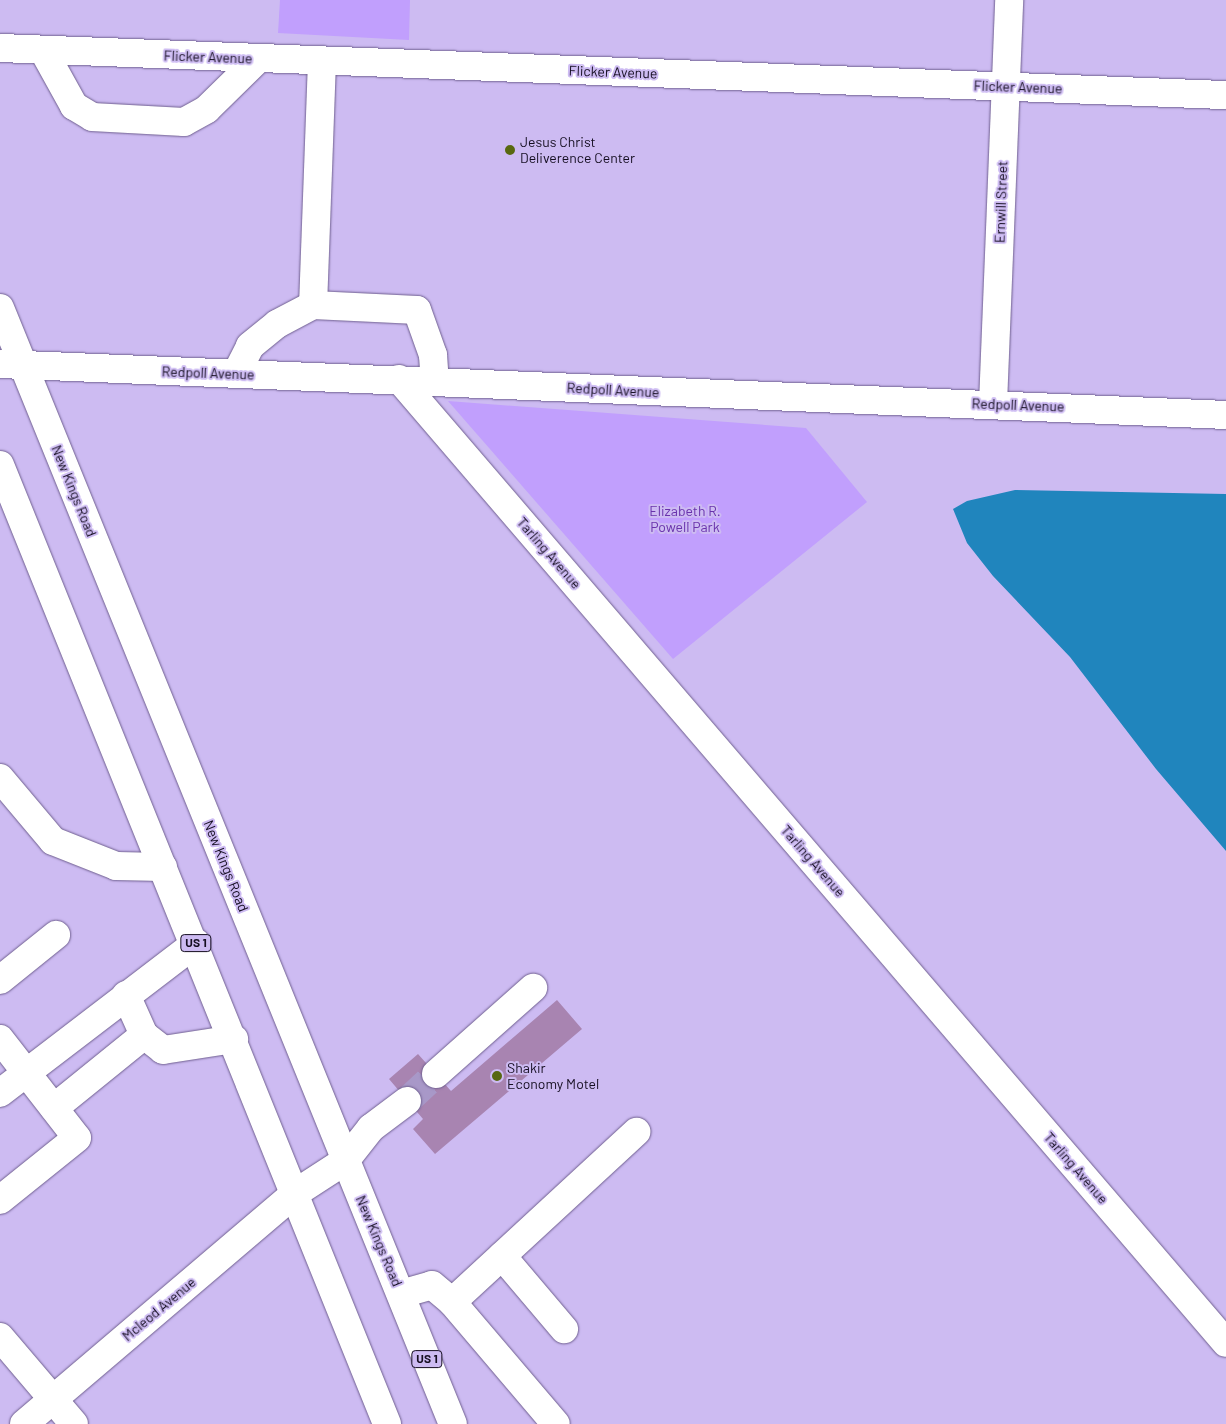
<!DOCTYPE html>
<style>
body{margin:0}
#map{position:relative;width:1226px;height:1424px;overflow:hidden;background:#cdbbf2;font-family:Barlow,sans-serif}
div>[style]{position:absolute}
.green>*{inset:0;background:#c19ffd}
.water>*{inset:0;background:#2085bd}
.building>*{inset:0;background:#a884b1}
.minor-tunnel>*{height:28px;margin-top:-14px;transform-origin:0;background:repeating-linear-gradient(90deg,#a898c8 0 28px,transparent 0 42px)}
.roads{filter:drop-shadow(0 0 1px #6f5f8f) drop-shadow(0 0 1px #6f5f8f)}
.minor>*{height:28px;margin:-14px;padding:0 14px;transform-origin:14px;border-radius:14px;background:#fff}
.highway>*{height:28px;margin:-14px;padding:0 14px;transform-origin:14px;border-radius:14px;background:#fff}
.dots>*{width:14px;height:14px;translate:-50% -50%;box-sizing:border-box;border:2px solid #cdbbf2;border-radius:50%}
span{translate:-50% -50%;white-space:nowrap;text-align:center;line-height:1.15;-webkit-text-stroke:4px #cdbbf2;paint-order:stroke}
.shield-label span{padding:1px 4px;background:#cdbbf2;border:1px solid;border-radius:4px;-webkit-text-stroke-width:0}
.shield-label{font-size:12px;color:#150e21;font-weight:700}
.street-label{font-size:14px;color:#150e21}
.poi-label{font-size:14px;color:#150e21}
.left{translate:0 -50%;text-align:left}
.park-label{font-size:14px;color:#6932ac}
</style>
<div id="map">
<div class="green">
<div style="clip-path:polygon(280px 0,410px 0,409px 40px,278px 33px)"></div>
<div style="clip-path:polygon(448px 401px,806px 428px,867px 502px,673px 659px)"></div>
</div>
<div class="water">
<div style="clip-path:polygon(1015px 490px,1226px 494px,1226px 851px,1156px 769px,1070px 657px,993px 576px,967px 543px,953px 509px,967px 501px)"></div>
</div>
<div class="building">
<div style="clip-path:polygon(557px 1000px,582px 1029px,435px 1154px,413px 1129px,423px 1119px,389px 1079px,418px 1054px,451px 1091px)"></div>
</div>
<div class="minor-tunnel">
<div style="left:407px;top:1101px;width:40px;rotate:-43deg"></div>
</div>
<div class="roads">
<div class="minor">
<div style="left:0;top:48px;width:1227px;rotate:2.2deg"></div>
<div style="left:43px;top:50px;width:64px;rotate:61deg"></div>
<div style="left:74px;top:106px;width:21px;rotate:31deg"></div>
<div style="left:92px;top:117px;width:92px;rotate:3.1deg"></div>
<div style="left:184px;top:122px;width:26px;rotate:-29deg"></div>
<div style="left:207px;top:109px;width:71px;rotate:-44.4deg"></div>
<div style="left:322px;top:61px;width:244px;rotate:92.1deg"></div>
<div style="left:313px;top:305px;width:104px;rotate:2.8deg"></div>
<div style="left:417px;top:310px;width:48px;rotate:70.4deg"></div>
<div style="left:433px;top:355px;width:27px;rotate:86deg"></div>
<div style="left:0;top:364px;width:1227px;rotate:2.38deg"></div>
<div style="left:236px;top:374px;width:31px;rotate:-63deg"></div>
<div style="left:250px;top:346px;width:35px;rotate:-39deg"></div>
<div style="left:277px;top:324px;width:41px;rotate:-27.8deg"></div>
<div style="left:399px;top:379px;width:1270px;rotate:49.37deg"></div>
<div style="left:993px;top:404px;width:404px;rotate:-87.7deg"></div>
<div style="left:0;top:778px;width:82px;rotate:49.9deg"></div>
<div style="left:53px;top:841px;width:68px;rotate:21.6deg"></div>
<div style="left:116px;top:866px;width:47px;rotate:1.2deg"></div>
<div style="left:0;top:980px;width:72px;rotate:-38.8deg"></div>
<div style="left:126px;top:995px;width:44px;rotate:65.8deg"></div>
<div style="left:144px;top:1035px;width:24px;rotate:38deg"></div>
<div style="left:163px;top:1050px;width:72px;rotate:-8.8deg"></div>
<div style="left:0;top:1039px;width:125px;rotate:52.1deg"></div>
<div style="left:77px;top:1138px;width:99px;rotate:141.2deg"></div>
<div style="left:436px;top:1074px;width:130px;rotate:-41.6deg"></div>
<div style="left:0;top:1093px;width:247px;rotate:-37.4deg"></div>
<div style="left:54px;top:1108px;width:116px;rotate:-39deg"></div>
<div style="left:502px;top:1256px;width:96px;rotate:49.7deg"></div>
<div style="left:401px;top:1294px;width:32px;rotate:-16deg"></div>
<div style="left:432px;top:1285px;width:26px;rotate:40deg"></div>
<div style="left:452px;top:1302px;width:160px;rotate:49.6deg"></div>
<div style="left:452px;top:1302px;width:251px;rotate:-42.7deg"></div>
<div style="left:0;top:1337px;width:114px;rotate:49.6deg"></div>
<div style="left:24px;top:1424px;width:355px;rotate:-40.4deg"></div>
<div style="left:294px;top:1194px;width:61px;rotate:-32.9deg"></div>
<div style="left:345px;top:1161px;width:42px;rotate:-51.8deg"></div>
<div style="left:371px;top:1128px;width:45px;rotate:-36.9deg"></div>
</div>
<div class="highway">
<div style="left:0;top:308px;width:1204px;rotate:67.91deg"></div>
<div style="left:0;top:465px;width:1034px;rotate:68.02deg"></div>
</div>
</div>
<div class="dots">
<div style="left:510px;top:150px;background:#586810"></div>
<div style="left:497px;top:1076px;background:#586810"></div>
</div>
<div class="shield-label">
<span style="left:196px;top:943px">US 1</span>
<span style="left:427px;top:1359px">US 1</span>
</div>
<div class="street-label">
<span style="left:208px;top:57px;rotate:2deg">Flicker Avenue</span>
<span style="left:613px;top:72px;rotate:2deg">Flicker Avenue</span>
<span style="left:1018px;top:87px;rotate:2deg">Flicker Avenue</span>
<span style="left:1001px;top:202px;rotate:-88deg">Ernwill Street</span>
<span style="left:208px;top:373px;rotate:2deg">Redpoll Avenue</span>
<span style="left:613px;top:390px;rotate:3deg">Redpoll Avenue</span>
<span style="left:1018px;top:405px;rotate:2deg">Redpoll Avenue</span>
<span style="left:74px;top:491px;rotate:68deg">New Kings Road</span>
<span style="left:549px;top:553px;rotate:49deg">Tarling Avenue</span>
<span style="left:813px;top:861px;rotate:49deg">Tarling Avenue</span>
<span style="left:226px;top:866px;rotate:68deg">New Kings Road</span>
<span style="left:1076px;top:1168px;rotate:49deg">Tarling Avenue</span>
<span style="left:379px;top:1241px;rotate:67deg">New Kings Road</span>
<span style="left:159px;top:1309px;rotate:-40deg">Mcleod Avenue</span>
</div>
<div class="poi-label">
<span class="left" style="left:520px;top:150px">Jesus Christ<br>Deliverence Center</span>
<span class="left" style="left:507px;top:1076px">Shakir<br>Economy Motel</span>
</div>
<div class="park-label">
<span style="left:685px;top:519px">Elizabeth R.<br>Powell Park</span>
</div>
</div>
